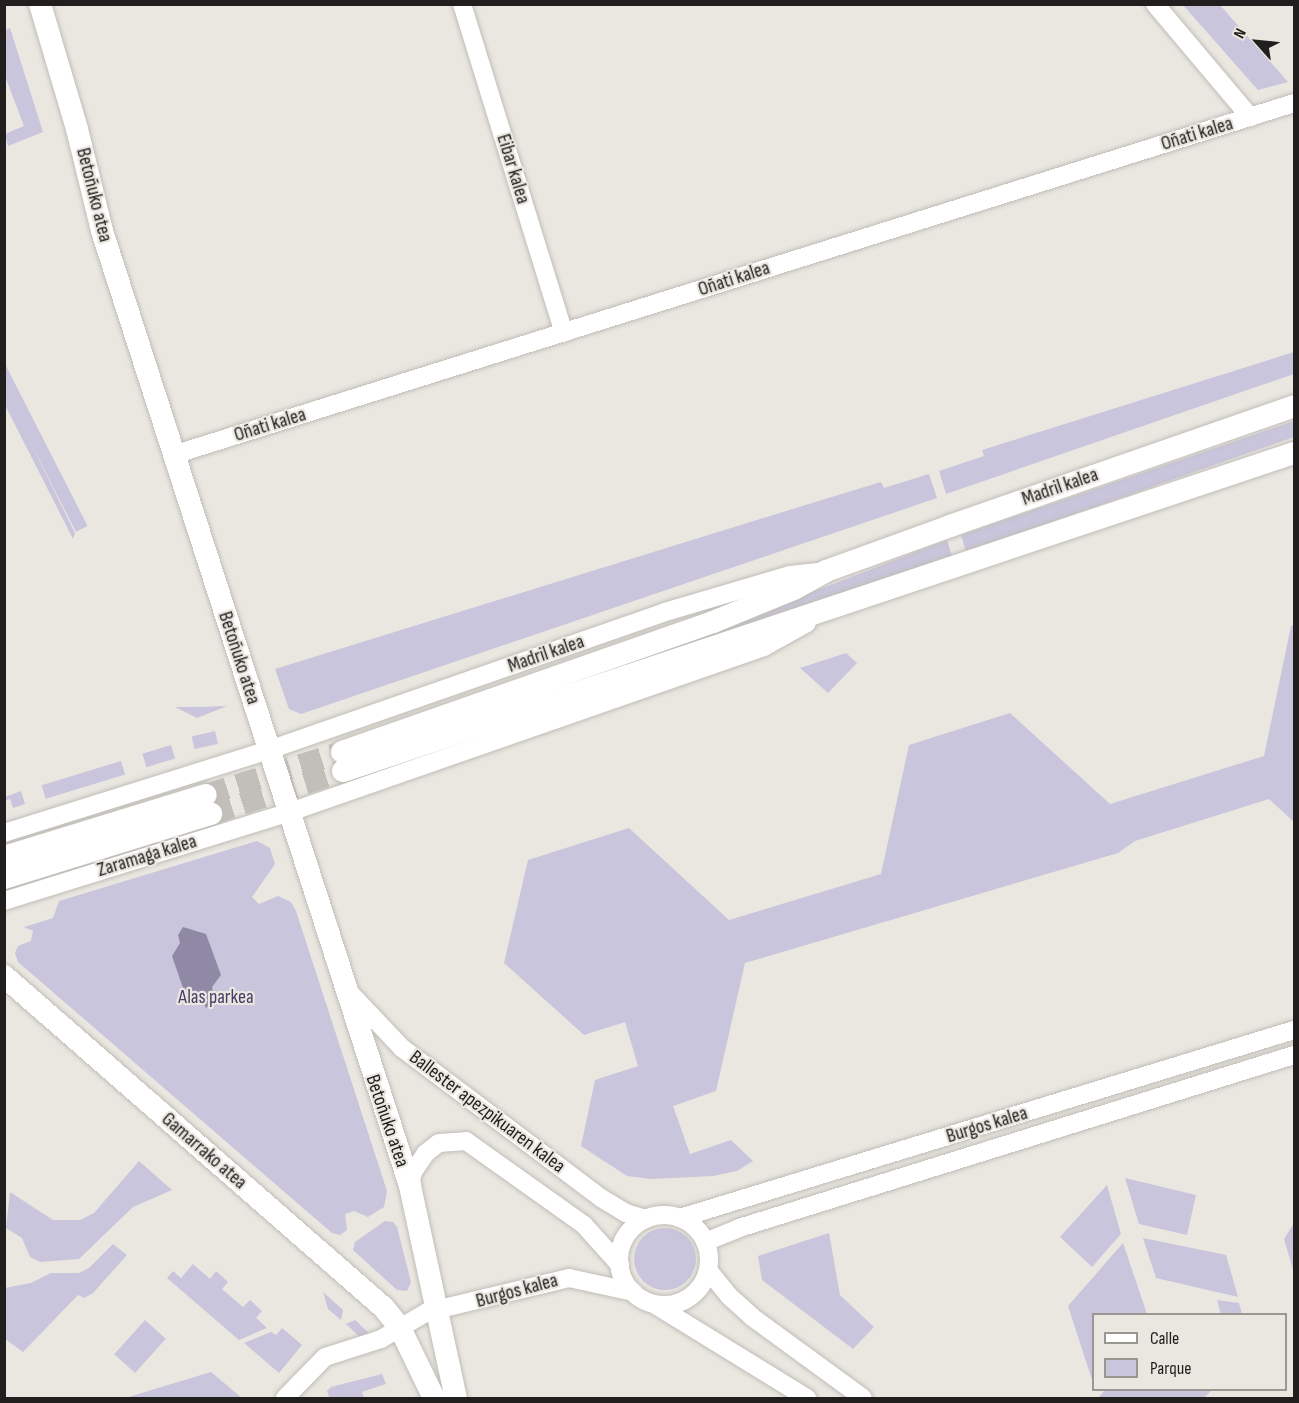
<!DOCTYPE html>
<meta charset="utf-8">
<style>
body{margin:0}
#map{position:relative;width:1299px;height:1403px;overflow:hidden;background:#eae7e1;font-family:"Sofia Sans Condensed",sans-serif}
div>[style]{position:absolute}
.green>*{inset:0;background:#c9c5dc;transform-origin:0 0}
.round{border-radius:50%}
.water>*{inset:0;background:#8f89a6}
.major-tunnel>*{height:22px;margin-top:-11px;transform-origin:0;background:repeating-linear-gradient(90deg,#c2bfba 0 22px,transparent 0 33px)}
.roads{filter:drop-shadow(0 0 2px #c0bdb7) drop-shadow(0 0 2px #c0bdb7)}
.minor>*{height:18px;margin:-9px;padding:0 9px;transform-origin:9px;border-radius:9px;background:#fff}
.minor>.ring{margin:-9px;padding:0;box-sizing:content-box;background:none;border:18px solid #fff;border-radius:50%}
.major>*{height:22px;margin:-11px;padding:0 11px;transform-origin:11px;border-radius:11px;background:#fff}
span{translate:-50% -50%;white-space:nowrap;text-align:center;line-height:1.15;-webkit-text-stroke:4.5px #eae7e1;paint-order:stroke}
.street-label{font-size:20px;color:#211f1d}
.park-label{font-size:20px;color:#483d69}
.frame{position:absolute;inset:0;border:6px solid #211f1d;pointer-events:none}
.legend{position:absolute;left:1092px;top:1313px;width:195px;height:78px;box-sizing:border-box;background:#eae7e1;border:2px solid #9a9793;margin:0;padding:8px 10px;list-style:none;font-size:18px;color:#211f1d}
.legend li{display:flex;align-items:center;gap:12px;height:30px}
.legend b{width:30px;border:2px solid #9a9793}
.north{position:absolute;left:1227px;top:12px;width:60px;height:60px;-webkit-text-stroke:4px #eae7e1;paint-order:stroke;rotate:297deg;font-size:16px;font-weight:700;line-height:24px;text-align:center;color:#211f1d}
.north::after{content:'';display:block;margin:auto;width:21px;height:27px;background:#211f1d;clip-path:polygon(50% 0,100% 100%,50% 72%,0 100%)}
</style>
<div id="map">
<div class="green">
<div style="clip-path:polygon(1183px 5px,1220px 5px,1288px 82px,1258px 90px)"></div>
<div style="clip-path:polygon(10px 28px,43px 132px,8px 146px,5px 134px,24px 126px,5px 76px,5px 30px)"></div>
<div style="clip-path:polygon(1294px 352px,1294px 374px,946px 494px,939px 471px,984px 456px,982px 450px)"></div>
<div style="left:4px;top:362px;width:184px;height:13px;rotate:63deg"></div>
<div style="clip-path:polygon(5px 391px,75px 533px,73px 539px,5px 405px)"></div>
<div style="clip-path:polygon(1294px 421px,1294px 437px,966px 552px,961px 535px)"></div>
<div style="clip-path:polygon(929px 474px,937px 498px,301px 714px,289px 709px,275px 669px,825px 499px,881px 482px,884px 488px)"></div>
<div style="clip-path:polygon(947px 540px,952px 556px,697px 641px,696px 637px)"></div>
<div style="clip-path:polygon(1294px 625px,1294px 822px,1269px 799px,1135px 841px,1118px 853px,745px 963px,716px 1091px,673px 1106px,690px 1154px,731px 1140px,753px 1161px,737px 1171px,713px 1176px,651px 1179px,627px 1176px,581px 1146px,595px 1080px,638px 1066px,625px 1022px,584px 1035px,504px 963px,528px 860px,629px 828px,729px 920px,881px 874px,909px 745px,1010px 713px,1110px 804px,1264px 756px,1291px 626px)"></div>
<div style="clip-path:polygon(846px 653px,857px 663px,828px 693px,800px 668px)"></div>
<div style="clip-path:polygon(227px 706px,197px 718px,175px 707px,197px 707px)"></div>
<div style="left:215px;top:731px;width:13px;height:24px;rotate:77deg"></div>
<div style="left:171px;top:745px;width:14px;height:30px;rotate:73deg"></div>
<div style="left:121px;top:761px;width:14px;height:83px;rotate:73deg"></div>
<div style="clip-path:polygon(21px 791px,25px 804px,13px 808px,10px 799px,5px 801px,5px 797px)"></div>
<div style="clip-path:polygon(257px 841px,270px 848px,275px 864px,252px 897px,259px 904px,278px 896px,291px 902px,296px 911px,387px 1191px,384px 1207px,368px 1217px,354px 1211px,345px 1214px,347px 1230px,340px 1235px,332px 1233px,18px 962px,15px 953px,18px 946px,31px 941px,33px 931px,24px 927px,53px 918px,59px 901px)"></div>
<div style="clip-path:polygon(139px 1161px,172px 1190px,133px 1207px,79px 1259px,40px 1262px,30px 1257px,22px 1238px,6px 1228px,10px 1192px,53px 1220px,80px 1220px,94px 1213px)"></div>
<div style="clip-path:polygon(1125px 1178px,1196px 1195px,1187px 1235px,1139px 1224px)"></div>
<div style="clip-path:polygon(1107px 1185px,1121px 1234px,1092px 1267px,1060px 1237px)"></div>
<div style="clip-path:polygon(385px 1221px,393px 1222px,397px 1227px,411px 1282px,407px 1291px,397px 1290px,353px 1250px,355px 1242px)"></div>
<div style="clip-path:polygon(1294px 1223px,1294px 1273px,1284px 1239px)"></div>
<div class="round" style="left:634px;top:1228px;width:62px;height:62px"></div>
<div style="clip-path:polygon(829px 1233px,840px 1295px,874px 1327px,853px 1349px,762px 1280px,758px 1256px)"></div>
<div style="clip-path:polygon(1143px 1238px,1226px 1255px,1238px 1297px,1156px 1278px)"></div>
<div style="clip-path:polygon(1123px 1243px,1147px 1314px,1094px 1314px,1093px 1383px,1068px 1306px)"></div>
<div style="clip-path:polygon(113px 1244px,127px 1255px,93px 1293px,84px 1298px,78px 1295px,23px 1352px,5px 1339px,5px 1288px,31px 1283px,51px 1273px,79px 1273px,89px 1268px)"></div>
<div style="clip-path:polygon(193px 1264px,210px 1279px,216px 1271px,228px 1282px,222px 1289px,243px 1307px,250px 1300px,262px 1311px,256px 1318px,267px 1328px,239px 1340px,167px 1278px,173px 1271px,181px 1278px)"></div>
<div style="clip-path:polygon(323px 1292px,343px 1310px,341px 1320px,328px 1309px)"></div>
<div style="clip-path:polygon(1217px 1300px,1239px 1303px,1242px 1314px,1221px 1314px)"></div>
<div style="left:145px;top:1320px;width:28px;height:46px;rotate:42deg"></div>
<div style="clip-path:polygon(355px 1320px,370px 1334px,363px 1340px,346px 1324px)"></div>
<div style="clip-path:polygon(282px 1328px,302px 1345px,279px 1373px,244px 1343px,271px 1332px,276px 1335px)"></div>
<div style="clip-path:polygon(211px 1372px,242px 1398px,125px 1398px)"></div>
<div style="clip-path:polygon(382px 1374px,386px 1384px,362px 1392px,364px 1398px,329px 1397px,327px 1391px,331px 1387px)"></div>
<div style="clip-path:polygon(1105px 1390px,1212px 1390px,1204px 1398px,1099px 1397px)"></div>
</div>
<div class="water">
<div style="clip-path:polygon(183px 927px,206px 934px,221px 975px,212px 987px,214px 1000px,206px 1008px,201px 996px,184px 991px,172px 956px,180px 943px,178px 935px)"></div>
</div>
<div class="major-tunnel">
<div style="left:206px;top:795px;width:143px;rotate:-17.5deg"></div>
<div style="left:211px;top:814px;width:139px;rotate:-18deg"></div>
</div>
<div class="roads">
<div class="minor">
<div style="left:462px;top:4px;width:344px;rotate:72.8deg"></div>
<div style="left:1155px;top:4px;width:148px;rotate:49.9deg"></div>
<div style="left:173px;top:455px;width:1175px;rotate:-17.43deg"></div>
<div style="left:4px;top:833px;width:278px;rotate:-17.4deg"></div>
<div style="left:269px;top:750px;width:419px;rotate:-19.2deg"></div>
<div style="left:665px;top:612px;width:130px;rotate:-16.5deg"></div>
<div style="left:790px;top:575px;width:31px;rotate:-6deg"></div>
<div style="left:4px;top:901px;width:300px;rotate:-17.3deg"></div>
<div style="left:290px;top:812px;width:502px;rotate:-19.19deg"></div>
<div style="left:764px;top:647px;width:49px;rotate:-29.2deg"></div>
<div style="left:349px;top:992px;width:77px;rotate:46.6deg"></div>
<div style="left:402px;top:1048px;width:249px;rotate:37deg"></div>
<div style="left:601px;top:1198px;width:29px;rotate:31deg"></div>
<div style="left:626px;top:1213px;width:21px;rotate:17deg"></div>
<div style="left:410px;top:1186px;width:14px;rotate:-78deg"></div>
<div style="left:413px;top:1172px;width:23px;rotate:-56deg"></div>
<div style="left:426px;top:1153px;width:16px;rotate:-38deg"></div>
<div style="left:439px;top:1143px;width:27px;rotate:-4deg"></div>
<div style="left:466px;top:1141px;width:145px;rotate:35.4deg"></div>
<div style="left:584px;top:1225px;width:54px;rotate:48deg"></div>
<div class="ring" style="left:619px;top:1215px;width:72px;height:72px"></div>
<div style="left:680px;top:1218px;width:642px;rotate:-17.02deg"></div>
<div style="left:705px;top:1242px;width:37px;rotate:-22deg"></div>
<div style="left:739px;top:1228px;width:581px;rotate:-17.31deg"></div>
<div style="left:708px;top:1270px;width:33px;rotate:51deg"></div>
<div style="left:729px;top:1296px;width:31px;rotate:42deg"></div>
<div style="left:752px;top:1317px;width:137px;rotate:36.1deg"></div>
<div style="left:654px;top:1304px;width:180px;rotate:31.6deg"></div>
<div style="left:285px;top:1398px;width:57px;rotate:-45.7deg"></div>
<div style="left:325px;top:1357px;width:59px;rotate:-17.8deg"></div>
<div style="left:381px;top:1339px;width:53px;rotate:-30.4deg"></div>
<div style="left:427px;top:1312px;width:146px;rotate:-13.5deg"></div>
<div style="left:569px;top:1278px;width:66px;rotate:12.3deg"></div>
</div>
<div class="major">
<div style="left:40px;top:4px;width:130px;rotate:73.5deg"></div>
<div style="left:77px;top:129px;width:105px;rotate:76.2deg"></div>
<div style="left:102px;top:231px;width:1003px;rotate:72.12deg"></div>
<div style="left:410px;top:1186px;width:217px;rotate:77.8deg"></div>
<div style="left:342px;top:752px;width:393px;rotate:-19.3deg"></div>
<div style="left:713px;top:622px;width:87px;rotate:-22.2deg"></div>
<div style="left:794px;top:589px;width:37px;rotate:-29deg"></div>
<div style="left:826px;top:571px;width:132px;rotate:-19.9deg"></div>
<div style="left:950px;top:526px;width:364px;rotate:-19.2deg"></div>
<div style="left:343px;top:771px;width:1003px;rotate:-18.49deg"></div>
<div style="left:4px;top:857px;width:211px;rotate:-17.1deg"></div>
<div style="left:4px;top:878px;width:217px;rotate:-17.2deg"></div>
<div style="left:4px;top:976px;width:505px;rotate:41.14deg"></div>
<div style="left:384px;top:1308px;width:26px;rotate:51deg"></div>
<div style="left:400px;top:1328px;width:78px;rotate:64.1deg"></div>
</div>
</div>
<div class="street-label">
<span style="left:1197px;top:134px;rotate:-17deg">Oñati kalea</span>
<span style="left:513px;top:169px;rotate:73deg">Eibar kalea</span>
<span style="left:94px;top:195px;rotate:76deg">Betoñuko atea</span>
<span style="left:734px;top:279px;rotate:-18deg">Oñati kalea</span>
<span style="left:270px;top:425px;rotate:-17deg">Oñati kalea</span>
<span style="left:1060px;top:487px;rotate:-19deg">Madril kalea</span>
<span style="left:546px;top:654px;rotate:-19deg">Madril kalea</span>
<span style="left:239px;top:658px;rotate:72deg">Betoñuko atea</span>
<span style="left:147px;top:856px;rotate:-17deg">Zaramaga kalea</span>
<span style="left:487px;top:1112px;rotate:37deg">Ballester apezpikuaren kalea</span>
<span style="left:387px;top:1121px;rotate:71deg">Betoñuko atea</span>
<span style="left:987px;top:1125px;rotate:-17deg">Burgos kalea</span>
<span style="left:204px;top:1151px;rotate:41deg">Gamarrako atea</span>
<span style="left:517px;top:1291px;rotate:-15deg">Burgos kalea</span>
</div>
<div class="park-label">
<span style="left:216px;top:997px">Alas parkea</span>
</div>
<div class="frame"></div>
<ul class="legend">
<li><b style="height:8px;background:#fff"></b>Calle</li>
<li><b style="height:16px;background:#c9c5dc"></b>Parque</li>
</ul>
<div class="north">N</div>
</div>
